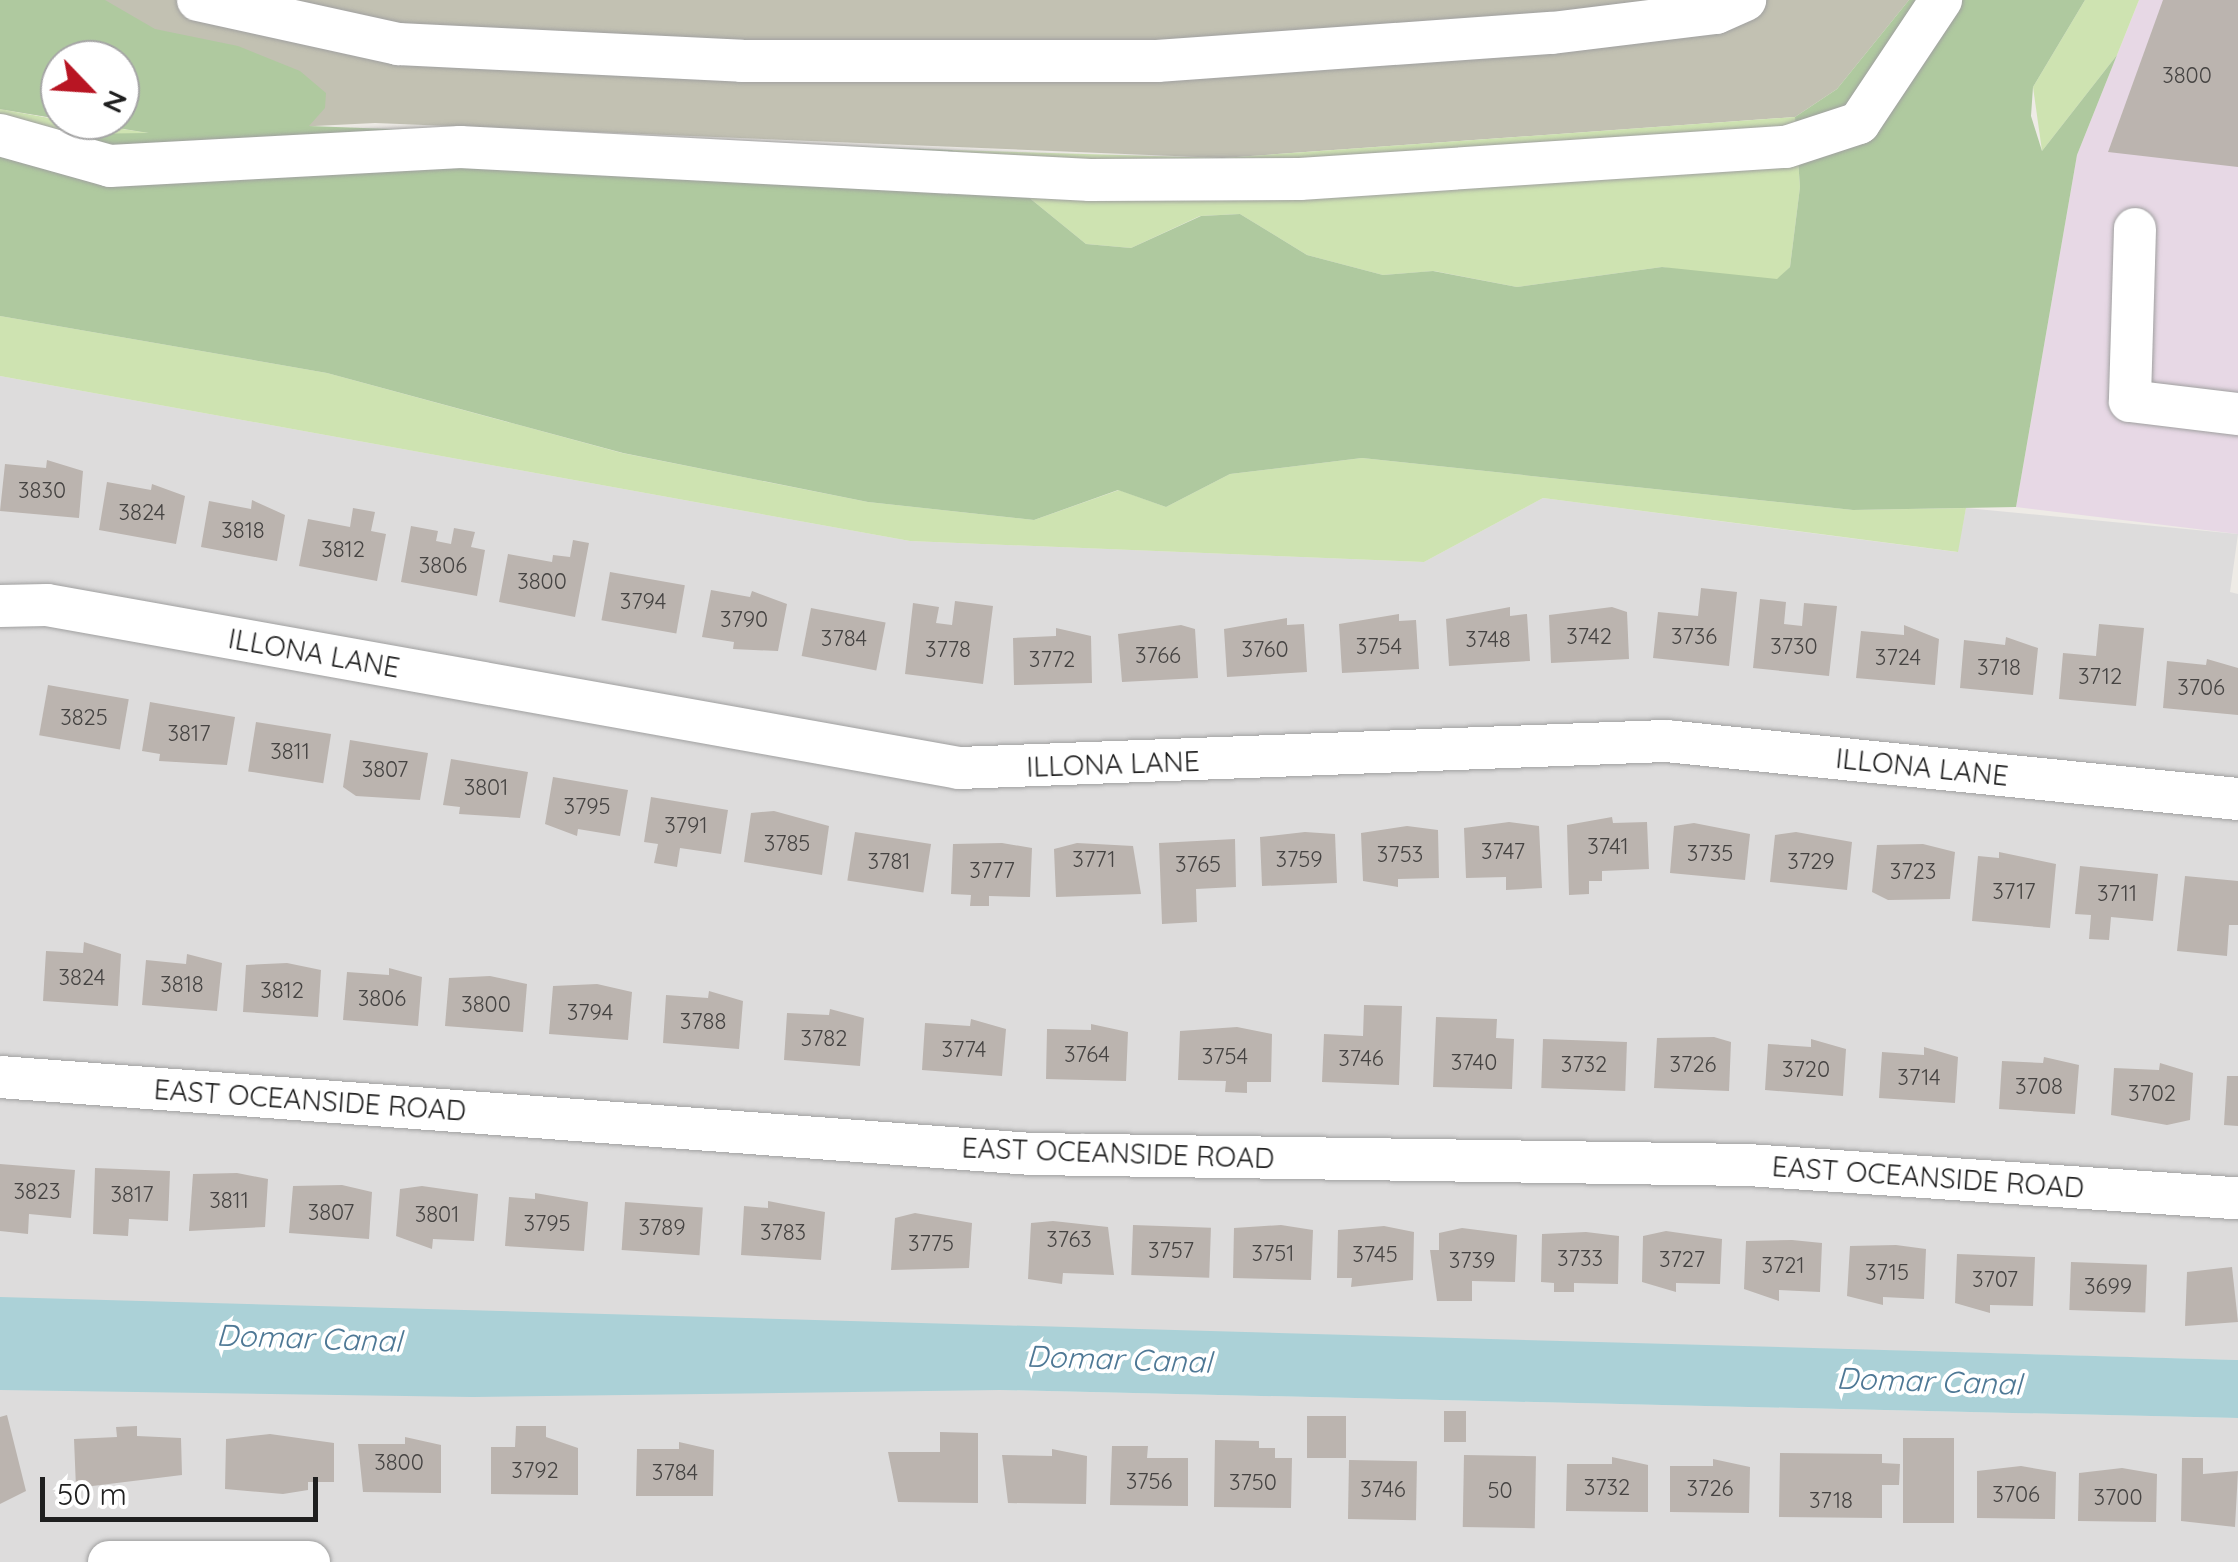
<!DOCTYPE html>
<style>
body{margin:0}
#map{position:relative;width:2238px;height:1562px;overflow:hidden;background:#eeebe6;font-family:Quicksand,sans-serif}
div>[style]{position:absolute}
.residential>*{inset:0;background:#dddcdc}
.industrial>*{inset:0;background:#e7d8e5}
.construction>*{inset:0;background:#c2c1b2}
.grass>*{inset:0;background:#cee3b1}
.forest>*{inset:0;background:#afc99f}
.water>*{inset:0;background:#abd1d7}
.building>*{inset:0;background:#bbb4af;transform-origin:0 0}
.roads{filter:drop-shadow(0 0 2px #a0a0a0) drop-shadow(0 0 2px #a0a0a0)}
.minor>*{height:42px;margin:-21px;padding:0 21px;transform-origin:21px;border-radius:21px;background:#fff}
span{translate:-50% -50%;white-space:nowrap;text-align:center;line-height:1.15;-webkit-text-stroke:8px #fff;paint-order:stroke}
.number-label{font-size:22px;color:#464443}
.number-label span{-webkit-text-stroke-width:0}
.street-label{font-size:28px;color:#1f1f1f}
.water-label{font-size:30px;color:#4e7895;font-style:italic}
.north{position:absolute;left:40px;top:40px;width:100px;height:100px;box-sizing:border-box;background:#fff;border:2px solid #a5a5a5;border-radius:50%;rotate:115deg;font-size:28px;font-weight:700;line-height:40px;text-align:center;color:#1f1f1f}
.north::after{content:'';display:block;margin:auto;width:35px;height:45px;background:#b81523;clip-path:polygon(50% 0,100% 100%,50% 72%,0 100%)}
.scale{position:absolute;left:40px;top:1477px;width:278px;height:45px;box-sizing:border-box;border:5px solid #1f1f1f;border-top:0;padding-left:12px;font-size:30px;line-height:35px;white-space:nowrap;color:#1f1f1f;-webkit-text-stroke:8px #fff;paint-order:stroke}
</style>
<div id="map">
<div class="residential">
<div style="clip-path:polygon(0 376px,910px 541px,1424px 562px,1543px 498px,1957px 552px,1966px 508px,2238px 534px,2230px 592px,2238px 594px,2238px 1360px,1000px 1327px,1001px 1390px,2238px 1418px,2238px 1562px,0 1562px)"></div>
</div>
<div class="industrial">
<div style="clip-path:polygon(2139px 0,2238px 0,2238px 534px,2016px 507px,2077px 155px)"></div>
</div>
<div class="construction">
<div style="clip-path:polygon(0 0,1909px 0,1837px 89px,1795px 117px,1222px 158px,375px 123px,157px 134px,69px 120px,120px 120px,120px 60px,60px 60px,60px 119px,0 109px)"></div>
</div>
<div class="grass">
<div style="clip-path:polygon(2085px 0,2139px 0,2117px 55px,2042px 151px,2033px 87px)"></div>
<div style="clip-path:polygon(0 109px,60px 120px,157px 134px,0 135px)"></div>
<div style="clip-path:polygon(1795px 117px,1800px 187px,1790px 267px,1777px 280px,1751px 282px,1662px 267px,1517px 287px,1434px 271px,1383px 275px,1307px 255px,1240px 214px,1200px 216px,1131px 248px,1086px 244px,1010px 182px,952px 150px,1222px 158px)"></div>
<div style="clip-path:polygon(0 316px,327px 373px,622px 453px,868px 502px,1034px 520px,1119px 490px,1166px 507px,1230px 474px,1362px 458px,1853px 510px,1966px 508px,1958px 552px,1543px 498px,1424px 562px,910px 541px,0 376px)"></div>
</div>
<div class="forest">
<div style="clip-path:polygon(0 0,105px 0,155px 29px,238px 46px,300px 71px,326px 93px,325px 108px,309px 126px,952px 150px,1010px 182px,1086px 244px,1131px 248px,1201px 216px,1240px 214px,1307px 255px,1383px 275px,1433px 271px,1517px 287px,1662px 267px,1777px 279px,1790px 267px,1800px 187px,1795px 117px,1837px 89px,1909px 0,2085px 0,2033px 87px,2031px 116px,2042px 151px,2117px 55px,2077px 155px,2016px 507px,1853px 510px,1362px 458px,1230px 474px,1166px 507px,1118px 490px,1034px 520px,868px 502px,623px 453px,327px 373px,0 316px,0 135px,149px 133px,69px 120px,120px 120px,120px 60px,60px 60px,60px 119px,0 109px)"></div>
</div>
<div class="water">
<div style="clip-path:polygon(0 1297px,2238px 1360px,2238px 1418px,1000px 1390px,473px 1397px,0 1390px)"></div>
</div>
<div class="building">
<div style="clip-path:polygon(2163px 0,2238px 0,2238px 167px,2108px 152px)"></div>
<div style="clip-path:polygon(47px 460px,83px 471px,79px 518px,0 511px,5px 464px,46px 468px)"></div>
<div style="clip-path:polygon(107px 482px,151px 490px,152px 484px,185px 496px,176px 544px,99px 530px)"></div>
<div style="clip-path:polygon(252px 500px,285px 515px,277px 561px,201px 547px,209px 501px,251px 509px)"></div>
<div style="clip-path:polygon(353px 508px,375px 512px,371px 531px,386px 534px,377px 581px,299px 566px,308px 519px,350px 527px)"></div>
<div style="clip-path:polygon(411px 526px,438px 531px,436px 541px,451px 544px,454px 528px,475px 532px,471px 547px,485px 550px,477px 596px,401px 582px)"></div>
<div style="clip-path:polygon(573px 540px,589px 543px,575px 617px,499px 602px,508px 554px,552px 562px,553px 555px,570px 557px)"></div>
<div style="left:610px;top:572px;width:76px;height:49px;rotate:10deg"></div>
<div style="clip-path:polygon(1701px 588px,1737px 592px,1729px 666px,1653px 658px,1658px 612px,1698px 616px)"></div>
<div style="clip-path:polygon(711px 590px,750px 597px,752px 591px,787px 604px,778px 651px,733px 649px,734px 642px,702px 637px)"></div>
<div style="clip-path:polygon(1760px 599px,1786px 602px,1784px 624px,1802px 626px,1804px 603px,1837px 606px,1829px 676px,1753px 668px)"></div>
<div style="clip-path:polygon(955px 601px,993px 606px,983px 684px,905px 674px,913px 603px,939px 607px,936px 623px,952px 625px)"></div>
<div style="clip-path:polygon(1510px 607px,1510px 616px,1527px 614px,1530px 661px,1449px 666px,1446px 619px)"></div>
<div style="clip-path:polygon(1612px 607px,1627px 612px,1629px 659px,1551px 663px,1549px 615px)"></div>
<div style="left:811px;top:608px;width:76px;height:49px;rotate:11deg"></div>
<div style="clip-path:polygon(1399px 614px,1399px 621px,1416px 620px,1419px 669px,1342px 673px,1339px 624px)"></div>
<div style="clip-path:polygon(1287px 618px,1287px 625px,1304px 624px,1307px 672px,1227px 677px,1224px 629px)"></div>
<div style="clip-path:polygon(2099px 624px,2144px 628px,2136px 706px,2059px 699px,2063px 653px,2096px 656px)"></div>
<div style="clip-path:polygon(1181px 625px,1195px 629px,1198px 678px,1122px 682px,1118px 634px)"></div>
<div style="clip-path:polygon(1904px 625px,1939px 639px,1935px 685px,1856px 678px,1861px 631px,1904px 635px)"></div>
<div style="clip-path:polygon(1056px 628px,1091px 636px,1092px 683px,1014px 685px,1013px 638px,1056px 636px)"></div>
<div style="clip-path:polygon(2006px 637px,2038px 648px,2033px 695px,1960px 688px,1964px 640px,2005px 645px)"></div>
<div style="clip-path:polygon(2207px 659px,2238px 668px,2238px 715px,2163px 708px,2167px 661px,2206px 665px)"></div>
<div style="left:48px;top:685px;width:82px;height:51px;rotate:10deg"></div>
<div style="clip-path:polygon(150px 702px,235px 717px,227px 765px,159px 761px,160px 754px,142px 751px)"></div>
<div style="left:256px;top:722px;width:76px;height:50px;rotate:9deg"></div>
<div style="clip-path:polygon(350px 740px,428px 753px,420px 800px,356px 796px,343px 787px)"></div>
<div style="clip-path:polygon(451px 759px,528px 772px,520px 818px,459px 814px,460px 807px,443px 805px)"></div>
<div style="clip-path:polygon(553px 777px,628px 790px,620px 836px,578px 829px,577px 836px,545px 824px)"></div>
<div style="clip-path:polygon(651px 797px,728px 810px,721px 854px,680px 848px,677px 867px,654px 863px,658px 844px,644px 842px)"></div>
<div style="clip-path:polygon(774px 811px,829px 826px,822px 875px,744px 862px,751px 813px)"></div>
<div style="clip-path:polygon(1612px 817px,1613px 823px,1647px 822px,1649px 869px,1602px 871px,1602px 881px,1589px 881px,1589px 894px,1569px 895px,1567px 825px)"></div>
<div style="clip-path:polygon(1509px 822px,1539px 826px,1542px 888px,1506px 890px,1506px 877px,1466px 878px,1464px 828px)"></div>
<div style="clip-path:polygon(1694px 823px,1750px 834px,1745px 880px,1670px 873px,1674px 826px)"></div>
<div style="clip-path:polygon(1407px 826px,1438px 830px,1439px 878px,1398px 879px,1398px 887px,1363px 881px,1361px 833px)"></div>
<div style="left:855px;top:832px;width:77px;height:49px;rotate:9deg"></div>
<div style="clip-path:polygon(1305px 832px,1335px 834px,1337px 883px,1262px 886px,1260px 837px)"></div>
<div style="clip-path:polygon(1796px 832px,1852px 842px,1847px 890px,1770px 882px,1775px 835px)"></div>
<div style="clip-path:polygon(1235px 839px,1236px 887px,1196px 889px,1197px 922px,1162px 924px,1159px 843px)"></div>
<div style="clip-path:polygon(1002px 843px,1032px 848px,1030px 897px,989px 896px,989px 906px,970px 906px,971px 895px,951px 894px,953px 844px)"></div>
<div style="clip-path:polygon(1077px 843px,1133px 846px,1141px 894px,1056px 897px,1054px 849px)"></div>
<div style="clip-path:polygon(1923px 844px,1955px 852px,1950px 899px,1888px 900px,1872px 892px,1877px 845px)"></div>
<div style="clip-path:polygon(1999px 852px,2056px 864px,2050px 928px,1972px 921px,1978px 856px,1999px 858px)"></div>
<div style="clip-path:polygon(2080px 866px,2158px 874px,2153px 921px,2111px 917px,2109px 940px,2089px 939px,2091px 915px,2075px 914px)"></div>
<div style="clip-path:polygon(2185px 876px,2238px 881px,2238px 925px,2229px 925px,2227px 956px,2177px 951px)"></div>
<div style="clip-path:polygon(84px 942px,121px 954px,118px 1006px,43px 1001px,46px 951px,83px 953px)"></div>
<div style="clip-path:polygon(187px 954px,222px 963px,217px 1011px,142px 1005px,146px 960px,186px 964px)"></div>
<div style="clip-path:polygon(287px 963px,321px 970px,318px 1017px,243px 1012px,246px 965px)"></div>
<div style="clip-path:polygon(389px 968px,422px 977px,418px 1026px,343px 1020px,347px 972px,389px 975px)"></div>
<div style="clip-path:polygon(490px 976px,527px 984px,523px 1032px,445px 1026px,449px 978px)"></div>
<div style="clip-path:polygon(597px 984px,632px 992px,628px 1040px,549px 1034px,553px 986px)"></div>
<div style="clip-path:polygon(709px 991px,743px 1001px,739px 1049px,663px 1043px,666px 995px,708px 998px)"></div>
<div style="clip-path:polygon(1364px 1005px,1402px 1006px,1399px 1085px,1322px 1082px,1324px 1034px,1363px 1036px)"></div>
<div style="clip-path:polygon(830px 1009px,864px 1018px,860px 1066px,784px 1060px,787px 1013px,829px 1015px)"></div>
<div style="clip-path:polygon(1436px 1017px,1497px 1019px,1496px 1038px,1514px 1039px,1512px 1089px,1433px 1087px)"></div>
<div style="clip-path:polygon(971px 1019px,1006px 1029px,1002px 1076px,922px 1070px,925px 1023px,970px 1026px)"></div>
<div style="clip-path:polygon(1091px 1024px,1128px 1032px,1126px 1081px,1046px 1079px,1047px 1029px,1091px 1030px)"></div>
<div style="clip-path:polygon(1237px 1027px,1272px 1034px,1271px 1082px,1247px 1082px,1247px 1093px,1225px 1092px,1226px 1081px,1178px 1080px,1180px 1031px)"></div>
<div style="clip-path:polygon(1714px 1037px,1731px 1042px,1729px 1091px,1654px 1088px,1657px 1038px)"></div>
<div style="left:1543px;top:1039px;width:84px;height:49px;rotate:2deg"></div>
<div style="clip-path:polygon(1811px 1039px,1846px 1049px,1843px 1096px,1765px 1090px,1768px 1044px,1811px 1047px)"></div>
<div style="clip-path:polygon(1924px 1047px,1958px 1057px,1955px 1103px,1879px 1098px,1882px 1052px,1924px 1055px)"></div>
<div style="clip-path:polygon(2044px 1057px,2079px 1065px,2075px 1114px,1999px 1109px,2002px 1061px,2043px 1063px)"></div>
<div style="clip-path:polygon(2160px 1063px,2193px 1073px,2190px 1120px,2167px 1125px,2111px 1115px,2114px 1068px,2159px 1070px)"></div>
<div style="clip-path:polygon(2227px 1076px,2238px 1076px,2238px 1126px,2224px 1125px)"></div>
<div style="clip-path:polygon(0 1164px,75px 1170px,71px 1218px,29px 1214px,28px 1234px,0 1231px)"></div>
<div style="clip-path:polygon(95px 1168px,170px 1171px,168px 1221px,129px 1219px,128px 1236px,93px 1234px)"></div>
<div style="clip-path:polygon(237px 1173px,268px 1179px,265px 1227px,189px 1231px,193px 1174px)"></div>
<div style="clip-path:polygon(342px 1185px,372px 1192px,369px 1239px,289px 1233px,293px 1186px)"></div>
<div style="clip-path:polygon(422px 1186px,478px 1194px,474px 1241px,433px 1239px,432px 1249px,396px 1236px,400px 1189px)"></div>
<div style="clip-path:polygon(535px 1193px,588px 1202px,584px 1251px,505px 1246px,509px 1197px,535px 1199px)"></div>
<div style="clip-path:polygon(768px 1201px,825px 1212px,821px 1260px,741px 1255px,744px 1206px,768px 1208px)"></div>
<div style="left:625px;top:1202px;width:78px;height:48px;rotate:4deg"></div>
<div style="clip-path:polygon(915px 1213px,972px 1223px,969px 1268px,891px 1270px,895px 1218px)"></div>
<div style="clip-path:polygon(1053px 1221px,1108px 1227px,1114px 1275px,1063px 1273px,1062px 1284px,1028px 1279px,1031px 1223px)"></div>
<div style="left:1133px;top:1225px;width:78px;height:50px;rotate:2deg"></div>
<div style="clip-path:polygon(1281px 1225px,1313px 1230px,1311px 1280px,1233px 1278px,1234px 1228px)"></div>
<div style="clip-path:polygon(1384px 1226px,1414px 1232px,1413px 1280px,1351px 1287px,1352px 1278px,1337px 1278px,1338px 1230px)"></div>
<div style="clip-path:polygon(1462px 1228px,1517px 1235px,1515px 1282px,1472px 1281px,1472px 1301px,1437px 1301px,1430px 1250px,1439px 1250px,1439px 1233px)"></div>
<div style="clip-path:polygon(1666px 1231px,1722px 1239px,1720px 1284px,1676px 1283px,1676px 1292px,1642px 1282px,1643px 1236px)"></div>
<div style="clip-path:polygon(1586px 1232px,1619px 1236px,1618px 1284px,1574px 1283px,1574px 1292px,1554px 1292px,1554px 1283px,1541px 1282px,1542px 1234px)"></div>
<div style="clip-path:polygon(1792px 1240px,1822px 1243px,1820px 1292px,1779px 1290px,1779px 1301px,1744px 1289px,1746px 1241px)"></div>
<div style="clip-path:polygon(1896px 1245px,1926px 1249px,1924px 1299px,1883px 1297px,1883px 1305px,1847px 1296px,1850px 1246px)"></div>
<div style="clip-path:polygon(1957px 1254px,2035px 1257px,2033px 1306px,1990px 1305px,1990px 1313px,1955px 1303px)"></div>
<div style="left:2071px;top:1262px;width:76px;height:48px;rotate:2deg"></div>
<div style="clip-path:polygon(2232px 1267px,2238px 1322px,2185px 1326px,2187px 1272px)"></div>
<div style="left:1444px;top:1411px;width:22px;height:31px"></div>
<div style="clip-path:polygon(7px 1415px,26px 1491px,0 1504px,0 1417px)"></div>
<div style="left:1307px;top:1416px;width:39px;height:42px"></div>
<div style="clip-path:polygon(137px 1426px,137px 1436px,181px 1438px,182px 1475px,76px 1488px,74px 1439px,117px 1437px,116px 1427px)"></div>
<div style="clip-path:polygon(516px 1426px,546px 1426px,546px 1437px,578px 1448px,578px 1495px,491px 1494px,491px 1447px,515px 1447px)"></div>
<div style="clip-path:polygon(940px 1432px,978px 1433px,978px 1503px,898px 1502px,888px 1452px,940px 1452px)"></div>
<div style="clip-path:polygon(270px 1434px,334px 1443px,334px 1482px,308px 1482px,308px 1490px,283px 1494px,225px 1489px,226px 1439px)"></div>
<div style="clip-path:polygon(405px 1437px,441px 1445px,441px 1493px,363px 1492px,358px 1444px,405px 1444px)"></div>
<div style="left:1903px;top:1438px;width:51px;height:85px"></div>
<div style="clip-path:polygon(1215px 1440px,1259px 1441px,1259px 1448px,1275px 1448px,1275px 1458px,1292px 1458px,1291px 1508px,1214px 1507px)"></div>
<div style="clip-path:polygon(679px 1442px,714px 1450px,713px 1496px,636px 1496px,637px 1449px,679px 1449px)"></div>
<div style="clip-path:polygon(1112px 1446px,1148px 1446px,1147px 1458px,1188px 1458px,1188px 1506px,1110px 1505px)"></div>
<div style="clip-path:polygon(1052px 1449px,1087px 1456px,1086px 1504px,1008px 1503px,1002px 1455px,1052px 1456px)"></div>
<div style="clip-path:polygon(1780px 1453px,1882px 1454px,1882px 1463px,1900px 1464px,1899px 1485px,1882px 1485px,1882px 1518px,1779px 1517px)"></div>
<div style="left:1464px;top:1455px;width:72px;height:72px;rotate:1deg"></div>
<div style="clip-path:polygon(1612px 1457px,1648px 1465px,1648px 1512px,1566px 1511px,1567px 1464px,1612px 1464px)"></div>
<div style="clip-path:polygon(2182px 1458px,2203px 1458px,2203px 1474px,2238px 1471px,2235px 1527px,2181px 1521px)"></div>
<div style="clip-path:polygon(1713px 1459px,1750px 1467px,1749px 1513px,1670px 1512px,1670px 1466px,1713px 1466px)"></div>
<div style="left:1349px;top:1460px;width:68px;height:59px;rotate:1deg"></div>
<div style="clip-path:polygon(2021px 1466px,2056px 1472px,2055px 1519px,1977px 1518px,1977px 1471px)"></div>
<div style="clip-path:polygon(2122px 1468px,2157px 1474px,2156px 1522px,2078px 1521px,2079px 1473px)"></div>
</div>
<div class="roads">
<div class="minor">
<div style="left:198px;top:0;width:205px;rotate:12.4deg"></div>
<div style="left:398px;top:44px;width:344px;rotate:2.8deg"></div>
<div style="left:742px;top:61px;width:415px"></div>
<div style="left:1157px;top:61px;width:396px;rotate:-4.1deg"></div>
<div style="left:1552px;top:33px;width:165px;rotate:-7deg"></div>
<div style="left:1716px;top:13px;width:32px;rotate:-24deg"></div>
<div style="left:0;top:135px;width:114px;rotate:15.7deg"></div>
<div style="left:110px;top:166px;width:351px;rotate:-3.1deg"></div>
<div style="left:460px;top:147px;width:631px;rotate:3deg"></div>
<div style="left:1090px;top:180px;width:210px;rotate:-0.3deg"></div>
<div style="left:1300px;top:179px;width:487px;rotate:-3.8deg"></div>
<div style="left:1786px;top:147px;width:77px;rotate:-18.2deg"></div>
<div style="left:1859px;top:123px;width:148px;rotate:-56.3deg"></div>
<div style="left:2135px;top:229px;width:172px;rotate:91.7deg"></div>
<div style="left:2130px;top:401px;width:109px;rotate:6.9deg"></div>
<div style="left:0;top:606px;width:47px;rotate:-1.2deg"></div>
<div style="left:47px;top:605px;width:926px;rotate:10.13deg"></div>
<div style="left:959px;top:768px;width:708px;rotate:-2.19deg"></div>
<div style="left:1666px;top:741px;width:575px;rotate:5.79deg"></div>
<div style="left:0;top:1077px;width:1035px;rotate:4.27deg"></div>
<div style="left:1032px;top:1154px;width:716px;rotate:0.88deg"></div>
<div style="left:1748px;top:1165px;width:491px;rotate:3.9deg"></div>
<div style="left:109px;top:1562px;width:200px"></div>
</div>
</div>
<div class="number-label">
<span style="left:2187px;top:76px">3800</span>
<span style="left:42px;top:491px">3830</span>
<span style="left:142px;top:513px">3824</span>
<span style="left:243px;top:531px">3818</span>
<span style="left:343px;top:550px">3812</span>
<span style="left:443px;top:566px">3806</span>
<span style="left:542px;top:582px">3800</span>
<span style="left:643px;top:602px">3794</span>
<span style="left:744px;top:620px">3790</span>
<span style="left:1589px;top:637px">3742</span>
<span style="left:1694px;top:637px">3736</span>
<span style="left:844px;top:639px">3784</span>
<span style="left:1488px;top:640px">3748</span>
<span style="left:1379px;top:647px">3754</span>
<span style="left:1794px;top:647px">3730</span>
<span style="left:948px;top:650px">3778</span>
<span style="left:1265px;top:650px">3760</span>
<span style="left:1158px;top:656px">3766</span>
<span style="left:1898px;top:658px">3724</span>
<span style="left:1052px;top:660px">3772</span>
<span style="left:1999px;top:668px">3718</span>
<span style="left:2100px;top:677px">3712</span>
<span style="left:2201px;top:688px">3706</span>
<span style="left:84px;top:718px">3825</span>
<span style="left:189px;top:734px">3817</span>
<span style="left:290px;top:752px">3811</span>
<span style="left:385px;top:770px">3807</span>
<span style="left:486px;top:788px">3801</span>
<span style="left:587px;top:807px">3795</span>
<span style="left:686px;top:826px">3791</span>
<span style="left:787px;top:844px">3785</span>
<span style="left:1608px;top:847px">3741</span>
<span style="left:1503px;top:852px">3747</span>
<span style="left:1710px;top:854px">3735</span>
<span style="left:1400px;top:855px">3753</span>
<span style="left:1094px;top:860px">3771</span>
<span style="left:1299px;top:860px">3759</span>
<span style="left:889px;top:862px">3781</span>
<span style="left:1811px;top:862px">3729</span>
<span style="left:1198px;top:865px">3765</span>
<span style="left:992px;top:871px">3777</span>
<span style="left:1913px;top:872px">3723</span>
<span style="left:2014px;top:892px">3717</span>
<span style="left:2117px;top:894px">3711</span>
<span style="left:82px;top:978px">3824</span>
<span style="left:182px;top:985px">3818</span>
<span style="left:282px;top:991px">3812</span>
<span style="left:382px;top:999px">3806</span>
<span style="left:486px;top:1005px">3800</span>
<span style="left:590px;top:1013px">3794</span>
<span style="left:703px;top:1022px">3788</span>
<span style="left:824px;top:1039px">3782</span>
<span style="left:964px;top:1050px">3774</span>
<span style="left:1087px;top:1055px">3764</span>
<span style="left:1225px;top:1057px">3754</span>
<span style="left:1361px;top:1059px">3746</span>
<span style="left:1474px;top:1063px">3740</span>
<span style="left:1584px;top:1065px">3732</span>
<span style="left:1693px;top:1065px">3726</span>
<span style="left:1806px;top:1070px">3720</span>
<span style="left:1919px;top:1078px">3714</span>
<span style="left:2039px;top:1087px">3708</span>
<span style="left:2152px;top:1094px">3702</span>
<span style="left:37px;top:1192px">3823</span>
<span style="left:132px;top:1195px">3817</span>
<span style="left:229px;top:1201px">3811</span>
<span style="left:331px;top:1213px">3807</span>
<span style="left:437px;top:1215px">3801</span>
<span style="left:547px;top:1224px">3795</span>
<span style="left:662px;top:1228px">3789</span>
<span style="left:783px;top:1233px">3783</span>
<span style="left:1069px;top:1240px">3763</span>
<span style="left:931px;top:1244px">3775</span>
<span style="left:1171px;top:1251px">3757</span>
<span style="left:1273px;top:1254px">3751</span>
<span style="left:1375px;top:1255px">3745</span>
<span style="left:1580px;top:1259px">3733</span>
<span style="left:1682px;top:1260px">3727</span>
<span style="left:1472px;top:1261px">3739</span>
<span style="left:1783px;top:1266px">3721</span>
<span style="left:1887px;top:1273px">3715</span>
<span style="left:1995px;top:1280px">3707</span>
<span style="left:2108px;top:1287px">3699</span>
<span style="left:399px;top:1463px">3800</span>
<span style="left:535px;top:1471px">3792</span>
<span style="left:675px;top:1473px">3784</span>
<span style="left:1149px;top:1482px">3756</span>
<span style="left:1253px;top:1483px">3750</span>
<span style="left:1607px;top:1488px">3732</span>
<span style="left:1710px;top:1489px">3726</span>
<span style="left:1383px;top:1490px">3746</span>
<span style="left:1500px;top:1491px">50</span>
<span style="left:2016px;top:1495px">3706</span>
<span style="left:2118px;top:1498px">3700</span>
<span style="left:1831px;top:1501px">3718</span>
</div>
<div class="street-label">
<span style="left:314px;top:653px;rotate:10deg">ILLONA LANE</span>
<span style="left:1113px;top:764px;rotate:-2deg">ILLONA LANE</span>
<span style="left:1922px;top:767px;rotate:6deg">ILLONA LANE</span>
<span style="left:310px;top:1100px;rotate:4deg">EAST OCEANSIDE ROAD</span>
<span style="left:1118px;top:1153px;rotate:2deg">EAST OCEANSIDE ROAD</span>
<span style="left:1928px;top:1177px;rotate:4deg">EAST OCEANSIDE ROAD</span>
</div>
<div class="water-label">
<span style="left:309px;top:1338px;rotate:2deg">Domar Canal</span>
<span style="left:1119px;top:1359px;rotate:2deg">Domar Canal</span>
<span style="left:1929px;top:1381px;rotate:2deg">Domar Canal</span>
</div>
<div class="north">N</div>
<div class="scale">50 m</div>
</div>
